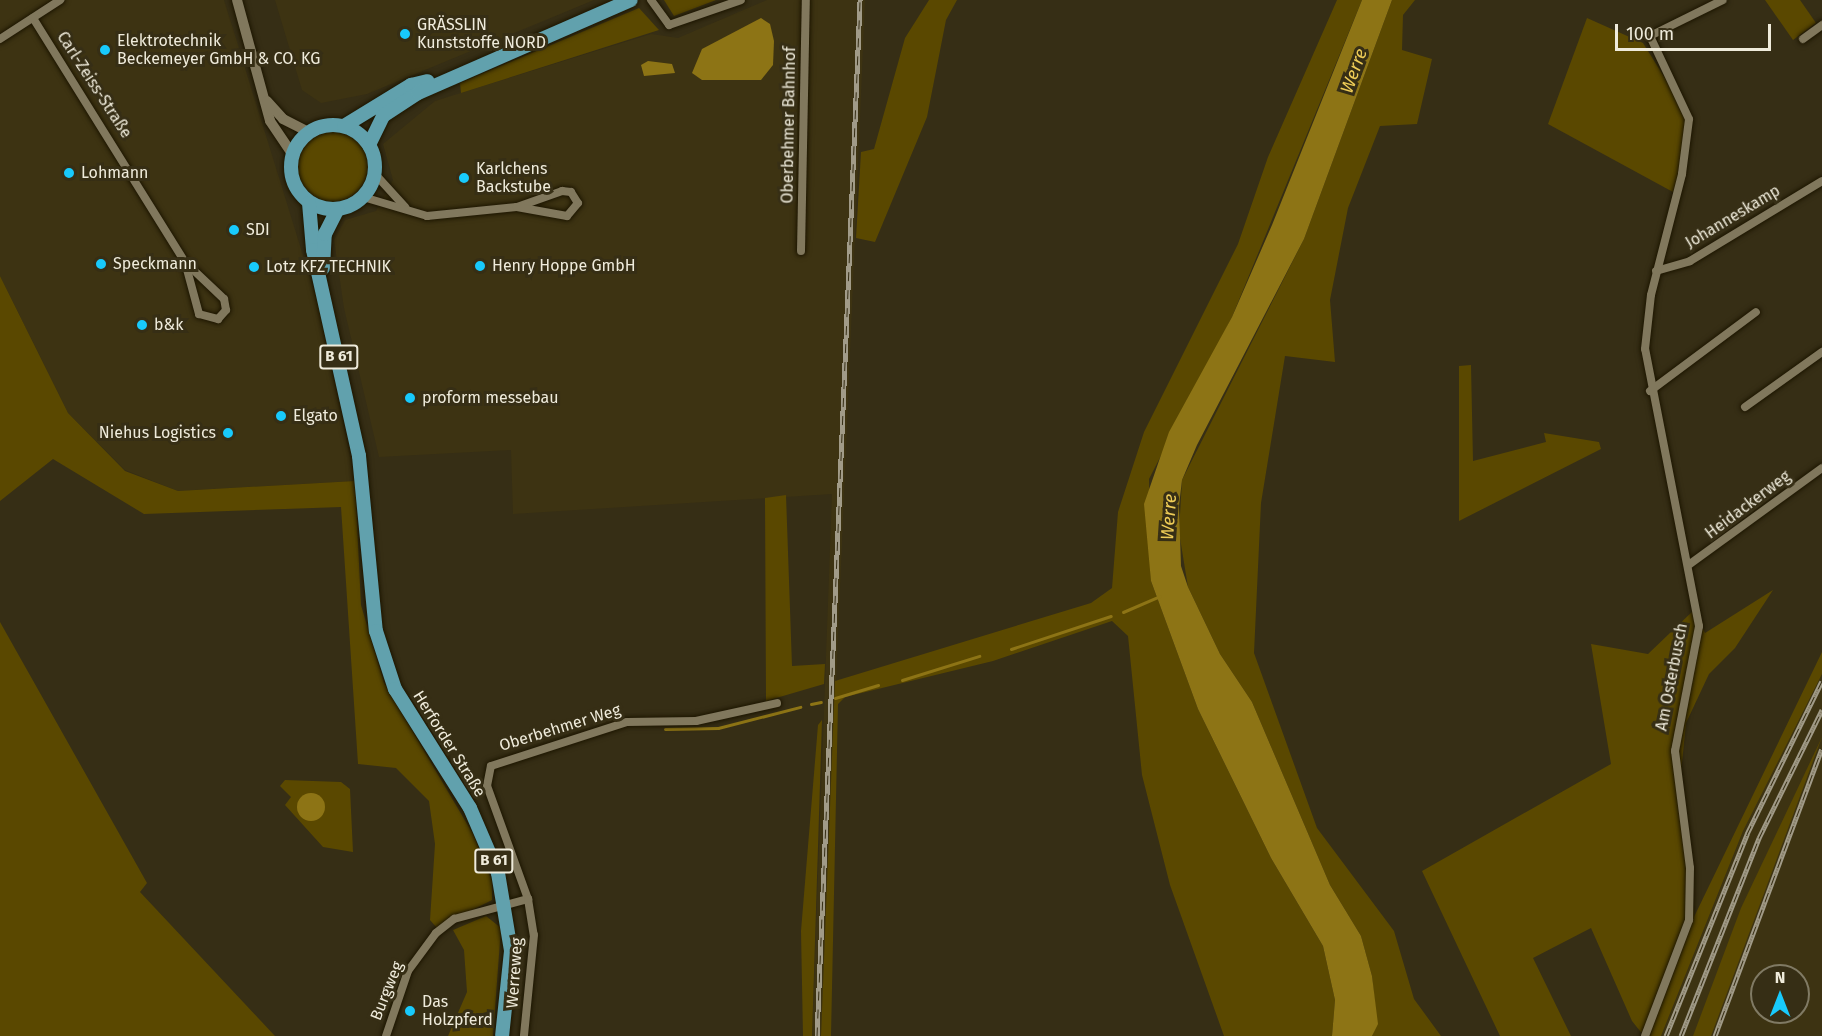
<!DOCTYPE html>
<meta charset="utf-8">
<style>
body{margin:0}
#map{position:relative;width:1822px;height:1036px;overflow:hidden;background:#362e15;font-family:"Fira Sans",sans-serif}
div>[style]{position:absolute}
.built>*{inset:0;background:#3d3312}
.green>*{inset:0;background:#5a4800}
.round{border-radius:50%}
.water>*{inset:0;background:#8d7415}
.stream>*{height:3px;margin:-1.5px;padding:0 1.5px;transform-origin:1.5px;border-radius:1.5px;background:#8d7415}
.roads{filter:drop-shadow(0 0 2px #1d1600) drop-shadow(0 0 2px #1d1600)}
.minor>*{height:8px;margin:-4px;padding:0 4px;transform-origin:4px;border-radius:4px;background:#81785d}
.tertiary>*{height:10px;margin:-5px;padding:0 5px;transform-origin:5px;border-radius:5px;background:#81785d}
.primary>*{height:14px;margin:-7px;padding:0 7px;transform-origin:7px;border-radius:7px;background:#61a1ad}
.primary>.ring{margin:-7px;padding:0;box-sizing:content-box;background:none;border:14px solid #61a1ad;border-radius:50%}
.rail>*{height:5px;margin-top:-2.5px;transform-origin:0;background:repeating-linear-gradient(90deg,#362e15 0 9px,#a19b88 0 18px);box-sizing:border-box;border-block:2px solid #a19b88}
.dots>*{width:16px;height:16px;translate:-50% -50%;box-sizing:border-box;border:3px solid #362e15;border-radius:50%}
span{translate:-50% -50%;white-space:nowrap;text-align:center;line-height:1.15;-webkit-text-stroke:6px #362e15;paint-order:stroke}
.shield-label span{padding:2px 4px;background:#362e15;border:2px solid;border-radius:4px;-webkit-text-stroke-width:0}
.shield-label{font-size:15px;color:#efebdb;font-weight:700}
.poi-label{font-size:16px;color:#efebdb}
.left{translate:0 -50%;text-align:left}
.right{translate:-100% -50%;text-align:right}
.street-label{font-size:16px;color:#efebdb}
.water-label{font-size:18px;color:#eecc57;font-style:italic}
.north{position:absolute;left:1750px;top:964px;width:60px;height:60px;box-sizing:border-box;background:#362e15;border:2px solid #807a64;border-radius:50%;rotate:0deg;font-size:16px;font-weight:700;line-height:24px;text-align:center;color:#efebdb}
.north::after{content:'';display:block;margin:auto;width:21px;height:27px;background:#18cafc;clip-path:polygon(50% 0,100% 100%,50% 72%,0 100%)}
.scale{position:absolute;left:1615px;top:24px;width:156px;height:27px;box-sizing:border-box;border:3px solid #efebdb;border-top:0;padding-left:8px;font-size:18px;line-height:21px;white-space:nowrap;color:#efebdb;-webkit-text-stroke:4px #362e15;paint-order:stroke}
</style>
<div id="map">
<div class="built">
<div style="clip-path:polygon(0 0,224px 0,318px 304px,355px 481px,178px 491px,125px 470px,68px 413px,0 276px)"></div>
<div style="clip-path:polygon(275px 0,594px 0,367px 94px,321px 103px,302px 90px)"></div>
<div style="clip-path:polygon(767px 0,865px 0,821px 1036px,812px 1036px,832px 494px,513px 514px,511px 450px,379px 457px,344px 308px,334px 240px,345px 220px,376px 211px,393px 180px,383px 144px,435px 101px,651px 34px,678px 38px)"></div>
<div style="clip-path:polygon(evenodd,1822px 674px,1822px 1036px,1661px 1036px,1743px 831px,1822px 674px,1762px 976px,1798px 976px,1798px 1012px,1762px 1012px,1762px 976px)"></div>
</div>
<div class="green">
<div style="clip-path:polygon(664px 0,716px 0,674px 16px)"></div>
<div style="clip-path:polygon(929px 0,957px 0,946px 20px,927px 117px,875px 242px,856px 238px,861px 152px,874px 149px,905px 38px)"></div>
<div style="clip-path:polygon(1337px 0,1362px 0,1232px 317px,1149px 479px,1151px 581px,1198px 709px,1271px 858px,1323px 946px,1335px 1000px,1332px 1036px,1224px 1036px,1170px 885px,1142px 775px,1128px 636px,1112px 621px,993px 661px,845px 697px,838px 704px,831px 1036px,821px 1036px,835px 681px,1091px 603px,1112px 588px,1118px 512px,1144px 432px,1238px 244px,1268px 157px)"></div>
<div style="clip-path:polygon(1392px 0,1415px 0,1403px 15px,1402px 50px,1432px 59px,1417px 124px,1380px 126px,1348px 208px,1330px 300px,1335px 362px,1285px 356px,1261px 503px,1254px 653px,1317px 828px,1394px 931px,1414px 999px,1441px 1036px,1372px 1036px,1377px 1024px,1372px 976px,1361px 936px,1330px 885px,1252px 702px,1220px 654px,1188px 587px,1179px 532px,1182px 480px,1304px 239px)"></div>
<div style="clip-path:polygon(1765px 0,1800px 0,1816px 23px,1793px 40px)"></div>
<div style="clip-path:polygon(639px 8px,659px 30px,461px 93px,460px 83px)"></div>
<div style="clip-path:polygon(1587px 18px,1643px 43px,1686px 112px,1682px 163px,1673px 192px,1548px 124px)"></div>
<div class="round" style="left:296px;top:130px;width:72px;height:72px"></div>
<div style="clip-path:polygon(0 276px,68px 413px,125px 471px,178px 491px,355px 481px,361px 605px,384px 683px,473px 834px,492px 881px,492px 900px,437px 928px,430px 920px,435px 844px,429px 801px,396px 768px,358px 764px,341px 507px,144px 514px,53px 459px,0 501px)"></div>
<div style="clip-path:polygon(1471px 365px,1473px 461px,1546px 442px,1544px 433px,1599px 442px,1601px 449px,1459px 521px,1459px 366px)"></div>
<div style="clip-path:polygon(786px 495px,792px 666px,825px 664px,824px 684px,766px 701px,765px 498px)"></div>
<div style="clip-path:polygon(1773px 590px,1735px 648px,1709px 674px,1686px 723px,1681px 773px,1694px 917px,1822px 652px,1822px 674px,1743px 831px,1661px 1036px,1644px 1036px,1632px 1021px,1591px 928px,1533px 958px,1571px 1036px,1500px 1036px,1422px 871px,1611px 764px,1591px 644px,1648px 654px,1694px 610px,1705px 633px)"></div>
<div style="clip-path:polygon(0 622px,147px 883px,140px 892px,275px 1036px,0 1036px)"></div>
<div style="clip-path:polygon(822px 720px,812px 1036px,803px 1036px,801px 931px,818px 725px)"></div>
<div style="clip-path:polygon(1822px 737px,1711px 1036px,1693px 1036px,1741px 908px)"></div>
<div style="clip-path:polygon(285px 780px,341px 782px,350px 789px,353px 852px,323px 847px,285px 805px,291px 797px,280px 786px)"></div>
<div style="clip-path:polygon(486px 916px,501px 928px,493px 1036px,448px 1036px,467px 992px,464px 950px,453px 930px)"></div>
</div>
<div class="water">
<div style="clip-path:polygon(1362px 0,1392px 0,1304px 239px,1197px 445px,1182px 480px,1179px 506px,1181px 566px,1188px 587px,1220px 654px,1252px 702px,1330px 885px,1361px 936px,1372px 976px,1378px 1024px,1372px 1036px,1332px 1036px,1335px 1000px,1323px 946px,1271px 858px,1198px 709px,1151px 581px,1144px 504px,1169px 432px,1232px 317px,1272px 225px)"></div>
<div style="clip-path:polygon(761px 18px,770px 24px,774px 41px,773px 65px,761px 80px,702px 80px,692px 73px,702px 49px)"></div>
<div style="clip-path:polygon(648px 61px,672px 64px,675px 73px,644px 76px,641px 65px)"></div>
<div class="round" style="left:297px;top:793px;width:28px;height:28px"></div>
</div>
<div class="stream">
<div style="left:1123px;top:612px;width:40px;rotate:-23.4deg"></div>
<div style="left:1011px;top:649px;width:105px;rotate:-18.3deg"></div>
<div style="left:902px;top:680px;width:81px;rotate:-17.3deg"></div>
<div style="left:835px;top:698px;width:45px;rotate:-16.8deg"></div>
<div style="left:811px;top:704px;width:10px;rotate:-11deg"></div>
<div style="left:665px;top:729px;width:53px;rotate:-1.1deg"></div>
<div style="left:718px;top:728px;width:85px;rotate:-14.4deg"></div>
</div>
<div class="roads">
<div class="minor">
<div style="left:651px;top:0;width:31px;rotate:54deg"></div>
<div style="left:669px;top:25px;width:76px;rotate:-19.1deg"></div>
<div style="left:33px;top:18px;width:287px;rotate:58.1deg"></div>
<div style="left:185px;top:262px;width:54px;rotate:74.9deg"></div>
<div style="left:199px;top:314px;width:20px;rotate:15deg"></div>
<div style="left:218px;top:319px;width:12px;rotate:-48deg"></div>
<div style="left:226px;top:310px;width:11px;rotate:-100deg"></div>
<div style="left:224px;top:299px;width:54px;rotate:-136.5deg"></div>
<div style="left:0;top:39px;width:72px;rotate:-33deg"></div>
<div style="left:1803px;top:39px;width:24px;rotate:-36deg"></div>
<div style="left:375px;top:174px;width:45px;rotate:47.7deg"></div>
<div style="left:363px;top:197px;width:67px;rotate:16.5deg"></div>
<div style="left:427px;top:216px;width:90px;rotate:-5.7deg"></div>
<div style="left:517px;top:207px;width:48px;rotate:-19.6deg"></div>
<div style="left:562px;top:191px;width:9px;rotate:6deg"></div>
<div style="left:571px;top:192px;width:13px;rotate:58deg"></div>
<div style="left:578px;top:203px;width:17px;rotate:130deg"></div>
<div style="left:567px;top:216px;width:51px;rotate:-169.8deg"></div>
<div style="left:801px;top:251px;width:251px;rotate:-88.9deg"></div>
<div style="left:1656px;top:271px;width:35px;rotate:-16deg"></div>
<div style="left:1690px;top:261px;width:154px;rotate:-31.2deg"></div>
<div style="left:1650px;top:391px;width:132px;rotate:-36.7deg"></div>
<div style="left:1745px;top:407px;width:95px;rotate:-35.5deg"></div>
<div style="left:1690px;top:564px;width:163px;rotate:-36deg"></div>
<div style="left:528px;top:899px;width:120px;rotate:-109.9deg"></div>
<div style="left:487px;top:786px;width:20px;rotate:-79deg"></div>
<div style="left:491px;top:766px;width:143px;rotate:-17.9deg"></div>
<div style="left:627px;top:722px;width:69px;rotate:-0.8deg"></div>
<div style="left:696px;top:721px;width:83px;rotate:-12.5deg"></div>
<div style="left:386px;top:1036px;width:69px;rotate:-71.3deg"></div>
<div style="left:408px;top:971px;width:47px;rotate:-53.6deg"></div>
<div style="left:436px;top:933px;width:23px;rotate:-38deg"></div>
<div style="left:454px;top:919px;width:77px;rotate:-15.1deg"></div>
<div style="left:528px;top:899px;width:36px;rotate:81deg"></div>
<div style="left:534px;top:935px;width:101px;rotate:95.7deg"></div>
<div style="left:1645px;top:1036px;width:124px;rotate:-69.2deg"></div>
<div style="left:1689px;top:920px;width:52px;rotate:-88.9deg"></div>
<div style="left:1690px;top:868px;width:118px;rotate:-97.3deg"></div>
<div style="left:1675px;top:751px;width:127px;rotate:-79.1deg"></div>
<div style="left:1699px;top:626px;width:282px;rotate:-101deg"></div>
<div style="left:1645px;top:349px;width:54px;rotate:-83.7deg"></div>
<div style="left:1651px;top:295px;width:125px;rotate:-75.6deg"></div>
<div style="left:1682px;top:174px;width:55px;rotate:-82.7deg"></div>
<div style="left:1689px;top:119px;width:92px;rotate:-115.2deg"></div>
<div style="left:1650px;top:36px;width:81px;rotate:-26.3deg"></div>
</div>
<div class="tertiary">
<div style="left:237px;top:0;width:125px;rotate:74.7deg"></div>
<div style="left:270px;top:121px;width:40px;rotate:56deg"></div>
<div style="left:267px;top:101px;width:24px;rotate:48deg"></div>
<div style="left:283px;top:119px;width:29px;rotate:27deg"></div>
</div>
<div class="primary">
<div class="ring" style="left:291px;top:125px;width:70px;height:70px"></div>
<div style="left:344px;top:126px;width:79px;rotate:-31.5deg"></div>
<div style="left:411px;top:85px;width:17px;rotate:-13deg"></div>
<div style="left:369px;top:145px;width:32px;rotate:-64deg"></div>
<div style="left:383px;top:116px;width:42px;rotate:-33.3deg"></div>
<div style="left:418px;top:93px;width:232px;rotate:-23.6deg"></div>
<div style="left:309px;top:203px;width:47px;rotate:85.1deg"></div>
<div style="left:313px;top:250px;width:211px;rotate:77.4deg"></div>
<div style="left:359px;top:456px;width:176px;rotate:84.5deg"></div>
<div style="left:376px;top:631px;width:61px;rotate:71.9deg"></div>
<div style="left:395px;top:689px;width:141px;rotate:57.8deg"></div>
<div style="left:470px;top:808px;width:71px;rotate:66.7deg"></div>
<div style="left:498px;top:873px;width:79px;rotate:80.5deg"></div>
<div style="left:511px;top:951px;width:85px;rotate:96deg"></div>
<div style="left:323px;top:268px;width:34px;rotate:-87deg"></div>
<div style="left:325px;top:234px;width:28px;rotate:-63deg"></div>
</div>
</div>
<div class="rail">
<div style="left:817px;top:1036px;width:1037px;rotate:-87.62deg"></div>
<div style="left:1666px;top:1036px;width:218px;rotate:-68.1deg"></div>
<div style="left:1747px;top:834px;width:170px;rotate:-63.9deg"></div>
<div style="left:1681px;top:1036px;width:213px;rotate:-68.5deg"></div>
<div style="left:1759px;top:838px;width:143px;rotate:-63.8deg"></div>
<div style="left:1715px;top:1036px;width:306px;rotate:-69.6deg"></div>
</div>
<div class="dots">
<div style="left:405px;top:34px;background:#18cafc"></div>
<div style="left:105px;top:50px;background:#18cafc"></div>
<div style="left:69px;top:173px;background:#18cafc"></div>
<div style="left:464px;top:178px;background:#18cafc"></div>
<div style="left:234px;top:230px;background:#18cafc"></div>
<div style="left:101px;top:264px;background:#18cafc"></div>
<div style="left:480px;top:266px;background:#18cafc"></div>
<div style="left:254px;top:267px;background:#18cafc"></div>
<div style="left:142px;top:325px;background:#18cafc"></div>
<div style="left:410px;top:398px;background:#18cafc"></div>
<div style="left:281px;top:416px;background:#18cafc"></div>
<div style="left:228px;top:433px;background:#18cafc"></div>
<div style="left:410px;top:1011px;background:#18cafc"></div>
</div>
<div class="shield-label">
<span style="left:339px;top:357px">B 61</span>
<span style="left:494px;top:861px">B 61</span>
</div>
<div class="poi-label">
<span class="left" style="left:417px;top:34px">GRÄSSLIN<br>Kunststoffe NORD</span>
<span class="left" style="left:117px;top:50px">Elektrotechnik<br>Beckemeyer GmbH &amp; CO. KG</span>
<span class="left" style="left:476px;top:178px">Karlchens<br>Backstube</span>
<span class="left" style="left:81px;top:173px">Lohmann</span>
<span class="left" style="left:246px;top:230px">SDI</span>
<span class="left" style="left:113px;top:264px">Speckmann</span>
<span class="left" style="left:492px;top:266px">Henry Hoppe GmbH</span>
<span class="left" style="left:266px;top:267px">Lotz KFZ TECHNIK</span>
<span class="left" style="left:154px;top:325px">b&amp;k</span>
<span class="left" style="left:422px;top:398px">proform messebau</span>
<span class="left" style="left:293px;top:416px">Elgato</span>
<span class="right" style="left:216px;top:433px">Niehus Logistics</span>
<span class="left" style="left:422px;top:1011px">Das<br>Holzpferd</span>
</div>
<div class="street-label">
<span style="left:94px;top:85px;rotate:57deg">Carl-Zeiss-Straße</span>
<span style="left:789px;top:125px;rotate:-89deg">Oberbehmer Bahnhof</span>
<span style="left:1733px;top:217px;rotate:-31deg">Johanneskamp</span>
<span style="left:1748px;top:505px;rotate:-37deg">Heidackerweg</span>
<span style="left:1672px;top:677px;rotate:-79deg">Am Osterbusch</span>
<span style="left:560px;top:728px;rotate:-17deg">Oberbehmer Weg</span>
<span style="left:449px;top:744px;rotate:58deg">Herforder Straße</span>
<span style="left:515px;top:973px;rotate:-86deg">Werreweg</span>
<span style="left:387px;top:991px;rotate:-68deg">Burgweg</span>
</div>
<div class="water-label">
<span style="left:1354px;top:71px;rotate:-70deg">Werre</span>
<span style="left:1169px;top:517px;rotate:-86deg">Werre</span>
</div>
<div class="north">N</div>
<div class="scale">100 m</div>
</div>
